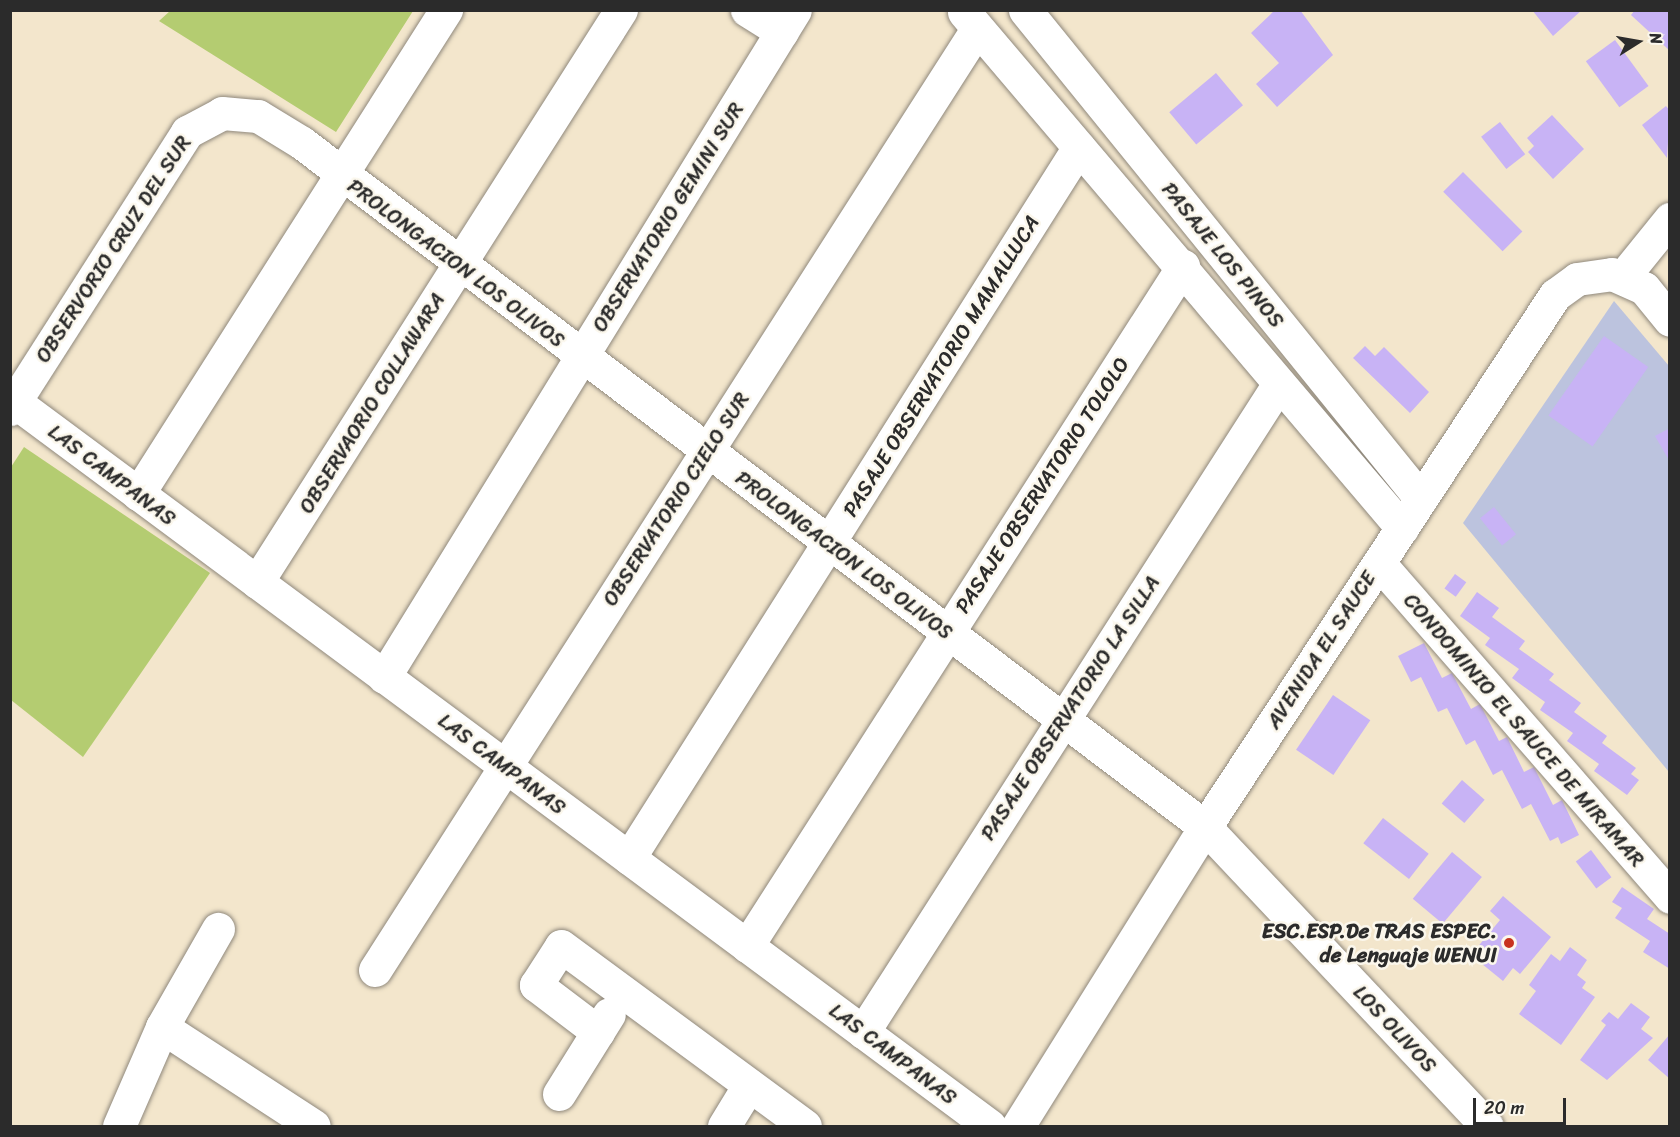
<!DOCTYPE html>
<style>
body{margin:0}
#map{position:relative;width:1680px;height:1137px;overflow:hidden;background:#f3e6cc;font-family:Sriracha,sans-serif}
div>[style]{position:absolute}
.industrial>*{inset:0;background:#bcc3de}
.green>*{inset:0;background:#b4cc71}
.building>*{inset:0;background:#c8b3f5;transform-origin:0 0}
.roads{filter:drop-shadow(0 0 2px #8f887c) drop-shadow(0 0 2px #8f887c)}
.minor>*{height:33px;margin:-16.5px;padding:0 16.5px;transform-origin:16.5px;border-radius:16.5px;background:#fff}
.dots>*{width:16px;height:16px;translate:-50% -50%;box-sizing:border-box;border:3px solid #fbf7ec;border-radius:50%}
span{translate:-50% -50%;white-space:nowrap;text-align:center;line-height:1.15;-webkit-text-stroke:5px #fbf7ec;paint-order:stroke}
.street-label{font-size:21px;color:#2b2b2b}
.poi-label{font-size:21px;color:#2b2b2b;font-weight:700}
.right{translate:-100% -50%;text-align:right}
.frame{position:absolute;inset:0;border:12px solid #2b2b2b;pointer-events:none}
.north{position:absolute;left:1608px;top:12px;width:60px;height:60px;-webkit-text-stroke:4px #fbf7ec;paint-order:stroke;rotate:79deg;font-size:16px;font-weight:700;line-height:24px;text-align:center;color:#2b2b2b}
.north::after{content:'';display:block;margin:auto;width:21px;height:27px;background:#2b2b2b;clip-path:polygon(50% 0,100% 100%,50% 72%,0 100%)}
.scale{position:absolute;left:1473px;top:1098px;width:93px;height:27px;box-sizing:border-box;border:3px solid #2b2b2b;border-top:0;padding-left:8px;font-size:18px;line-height:21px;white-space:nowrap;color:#2b2b2b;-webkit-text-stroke:4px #fbf7ec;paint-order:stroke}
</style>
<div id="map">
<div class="industrial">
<div style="clip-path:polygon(1614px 301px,1669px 366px,1669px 772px,1463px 523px)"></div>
</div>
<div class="green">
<div style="clip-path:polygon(170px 11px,170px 10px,413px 11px,336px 132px,159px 21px)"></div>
<div style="clip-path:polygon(24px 447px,210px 573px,83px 757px,11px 700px,11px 467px)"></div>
</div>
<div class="building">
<div style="clip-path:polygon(1275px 10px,1300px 10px,1333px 55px,1277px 107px,1256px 84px,1279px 63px,1251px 33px)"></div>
<div style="clip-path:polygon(1532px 10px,1582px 10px,1553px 36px)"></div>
<div style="clip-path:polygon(1635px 10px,1670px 10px,1670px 51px,1631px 15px)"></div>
<div style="left:1615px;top:40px;width:57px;height:36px;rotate:54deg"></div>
<div style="left:1216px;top:73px;width:42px;height:61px;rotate:50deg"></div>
<div style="clip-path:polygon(1666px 106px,1670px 111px,1667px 158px,1642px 125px)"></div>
<div style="clip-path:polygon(1552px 115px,1584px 149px,1553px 179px,1528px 152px,1534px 146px,1527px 138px)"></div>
<div style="left:1500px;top:122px;width:41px;height:24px;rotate:52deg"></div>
<div style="left:1463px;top:172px;width:84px;height:28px;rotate:45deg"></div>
<div style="left:1604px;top:336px;width:54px;height:97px;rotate:35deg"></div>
<div style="clip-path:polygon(1365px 346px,1375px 356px,1384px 347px,1429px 392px,1410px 413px,1353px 358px)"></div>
<div style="clip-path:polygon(1670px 428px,1670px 462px,1655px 436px)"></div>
<div style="left:1494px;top:507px;width:35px;height:18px;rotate:51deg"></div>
<div style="left:1455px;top:574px;width:14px;height:18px;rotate:36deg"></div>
<div style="clip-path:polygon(1477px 592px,1499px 608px,1492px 617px,1525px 641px,1519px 649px,1554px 674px,1549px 680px,1581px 703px,1574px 712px,1607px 736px,1602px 743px,1636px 768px,1631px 774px,1639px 780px,1627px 795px,1594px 771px,1599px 764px,1567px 741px,1573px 733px,1540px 710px,1545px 702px,1512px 678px,1519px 669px,1485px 645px,1490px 638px,1460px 616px)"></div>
<div style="clip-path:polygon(1424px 643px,1442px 678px,1452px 673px,1471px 709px,1480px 704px,1499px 741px,1507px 737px,1524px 772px,1534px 767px,1553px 805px,1562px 800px,1579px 835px,1561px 844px,1558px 837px,1550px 841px,1531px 804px,1522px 809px,1502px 770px,1493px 775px,1475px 740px,1466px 745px,1447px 708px,1438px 712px,1421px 677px,1411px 682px,1398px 656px)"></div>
<div style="left:1333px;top:695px;width:45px;height:66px;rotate:34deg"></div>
<div style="left:1462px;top:780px;width:30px;height:31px;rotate:41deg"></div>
<div style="left:1383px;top:818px;width:58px;height:32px;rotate:38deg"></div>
<div style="left:1591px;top:850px;width:34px;height:19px;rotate:53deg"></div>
<div style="left:1452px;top:852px;width:39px;height:61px;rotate:40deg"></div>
<div style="clip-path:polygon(1622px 887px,1654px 909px,1647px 919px,1670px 934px,1670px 969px,1643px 952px,1650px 941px,1615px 918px,1622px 908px,1612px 902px)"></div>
<div style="clip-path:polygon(1503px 896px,1551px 937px,1520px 974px,1513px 968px,1503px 981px,1471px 955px,1500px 920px,1490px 911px)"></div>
<div style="clip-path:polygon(1570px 947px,1587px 960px,1577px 975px,1586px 982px,1582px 988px,1595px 997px,1561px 1045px,1519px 1014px,1536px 991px,1529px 985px,1551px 954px,1560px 961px)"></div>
<div style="clip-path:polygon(1631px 1003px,1650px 1017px,1641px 1029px,1653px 1038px,1607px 1080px,1580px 1060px,1606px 1025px,1601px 1021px,1609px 1012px,1618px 1019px)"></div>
<div style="clip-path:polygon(1670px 1034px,1670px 1079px,1648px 1060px)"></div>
</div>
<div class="roads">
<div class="minor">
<div style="left:747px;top:10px;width:41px;rotate:32.2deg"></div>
<div style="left:1025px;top:10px;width:629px;rotate:51deg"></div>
<div style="left:964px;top:12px;width:677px;rotate:49.67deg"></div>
<div style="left:1623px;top:277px;width:75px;rotate:-51deg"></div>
<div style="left:15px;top:402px;width:1214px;rotate:36.6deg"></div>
<div style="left:10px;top:409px;width:329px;rotate:-57.4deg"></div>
<div style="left:187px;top:132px;width:40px;rotate:-28deg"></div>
<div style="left:222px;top:113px;width:36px;rotate:5deg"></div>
<div style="left:258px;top:116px;width:52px;rotate:31.5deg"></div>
<div style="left:302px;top:143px;width:1133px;rotate:37.14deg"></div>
<div style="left:1205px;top:827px;width:411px;rotate:46.7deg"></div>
<div style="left:138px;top:494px;width:574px;rotate:-57.53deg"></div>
<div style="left:1379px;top:563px;width:443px;rotate:48.9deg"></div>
<div style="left:257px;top:582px;width:678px;rotate:-57.53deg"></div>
<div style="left:384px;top:677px;width:783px;rotate:-58.36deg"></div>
<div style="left:629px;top:858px;width:841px;rotate:-57.67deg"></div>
<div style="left:747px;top:946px;width:808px;rotate:-57.33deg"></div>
<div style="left:375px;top:970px;width:1117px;rotate:-57.39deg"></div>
<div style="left:162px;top:1027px;width:181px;rotate:33.1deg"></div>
<div style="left:598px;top:1032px;width:78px;rotate:-142.8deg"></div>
<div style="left:536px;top:985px;width:46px;rotate:-57.3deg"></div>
<div style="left:561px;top:946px;width:303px;rotate:36.4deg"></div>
<div style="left:863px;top:1032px;width:769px;rotate:-57.32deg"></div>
<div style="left:559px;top:1094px;width:94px;rotate:-58deg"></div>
<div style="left:119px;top:1126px;width:108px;rotate:-66.5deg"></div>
<div style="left:162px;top:1027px;width:113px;rotate:-60.3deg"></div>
<div style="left:724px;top:1126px;width:48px;rotate:-58.6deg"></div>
<div style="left:1018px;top:1126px;width:353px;rotate:-58deg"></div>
<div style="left:1205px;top:827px;width:637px;rotate:-56.66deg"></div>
<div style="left:1555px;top:295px;width:27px;rotate:-36deg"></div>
<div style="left:1577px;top:279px;width:35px;rotate:-8deg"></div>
<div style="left:1612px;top:274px;width:35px;rotate:24deg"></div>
<div style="left:1644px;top:288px;width:41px;rotate:50.9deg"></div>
</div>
</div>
<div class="dots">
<div style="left:1509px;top:943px;background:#c8321e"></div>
</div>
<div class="street-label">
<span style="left:668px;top:217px;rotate:-58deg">OBSERVATORIO GEMINI SUR</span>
<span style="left:113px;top:249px;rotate:-57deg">OBSERVORIO CRUZ DEL SUR</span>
<span style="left:1223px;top:255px;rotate:51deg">PASAJE LOS PINOS</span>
<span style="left:456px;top:263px;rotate:37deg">PROLONGACION LOS OLIVOS</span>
<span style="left:941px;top:366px;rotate:-58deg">PASAJE OBSERVATORIO MAMALLUCA</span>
<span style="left:372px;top:403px;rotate:-58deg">OBSERVAORIO COLLAWARA</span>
<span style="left:112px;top:475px;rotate:37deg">LAS CAMPANAS</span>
<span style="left:1042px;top:485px;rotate:-57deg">PASAJE OBSERVATORIO TOLOLO</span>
<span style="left:676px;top:499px;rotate:-57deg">OBSERVATORIO CIELO SUR</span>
<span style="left:844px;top:555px;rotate:37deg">PROLONGACION LOS OLIVOS</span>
<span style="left:1321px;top:650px;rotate:-57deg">AVENIDA EL SAUCE</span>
<span style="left:1070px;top:708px;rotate:-57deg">PASAJE OBSERVATORIO LA SILLA</span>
<span style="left:1524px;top:730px;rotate:49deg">CONDOMINIO EL SAUCE DE MIRAMAR</span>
<span style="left:502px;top:764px;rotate:37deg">LAS CAMPANAS</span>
<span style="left:1395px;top:1029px;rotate:47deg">LOS OLIVOS</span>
<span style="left:893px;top:1054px;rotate:37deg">LAS CAMPANAS</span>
</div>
<div class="poi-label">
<span class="right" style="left:1497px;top:943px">ESC.ESP.De TRAS ESPEC.<br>de Lenguaje WENUI</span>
</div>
<div class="frame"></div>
<div class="north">N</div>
<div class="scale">20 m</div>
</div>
